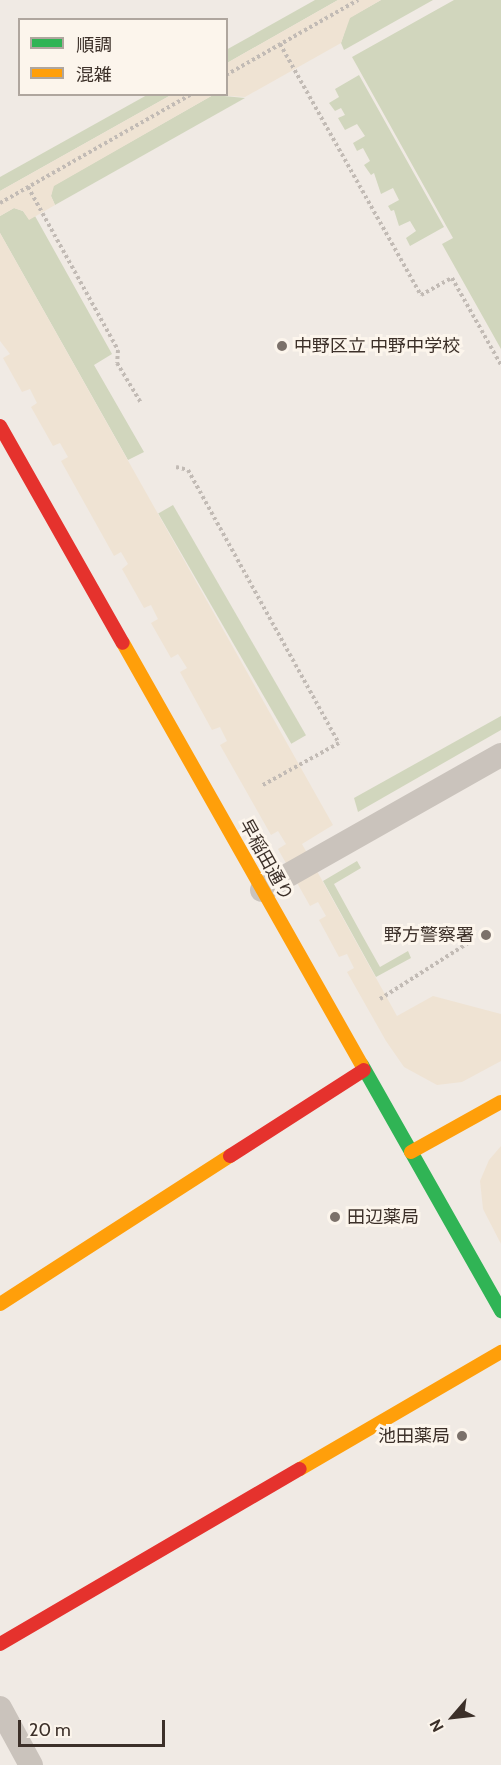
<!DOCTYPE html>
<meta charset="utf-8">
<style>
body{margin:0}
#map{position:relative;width:501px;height:1765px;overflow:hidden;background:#f0eae4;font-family:Cabin,"Noto Sans JP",sans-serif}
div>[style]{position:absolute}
.green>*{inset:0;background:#d1d6bd;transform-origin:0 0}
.plaza>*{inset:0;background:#efe3d3}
.path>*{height:4px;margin-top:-2px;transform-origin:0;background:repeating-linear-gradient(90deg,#c2bbb5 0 3px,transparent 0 6px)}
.lane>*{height:24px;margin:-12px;padding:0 12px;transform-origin:12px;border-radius:12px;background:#cac3bc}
.fast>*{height:14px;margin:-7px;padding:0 7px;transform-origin:7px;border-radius:7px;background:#30b455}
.slow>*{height:14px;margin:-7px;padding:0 7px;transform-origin:7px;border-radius:7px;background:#ff9f0a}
.jam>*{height:14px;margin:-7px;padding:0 7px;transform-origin:7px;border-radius:7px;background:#e5322d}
.dots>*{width:16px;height:16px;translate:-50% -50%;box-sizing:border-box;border:3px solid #fcf5ec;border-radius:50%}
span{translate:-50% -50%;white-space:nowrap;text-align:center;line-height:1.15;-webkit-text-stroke:6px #fcf5ec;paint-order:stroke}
.poi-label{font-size:18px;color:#3c3029}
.left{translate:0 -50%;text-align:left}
.right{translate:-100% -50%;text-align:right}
.street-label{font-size:18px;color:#3c3029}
.legend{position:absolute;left:18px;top:18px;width:210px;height:78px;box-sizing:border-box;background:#fcf5ec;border:2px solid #afa69e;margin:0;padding:8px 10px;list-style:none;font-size:18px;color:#3c3029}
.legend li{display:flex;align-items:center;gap:12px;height:30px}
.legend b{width:30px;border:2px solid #afa69e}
.north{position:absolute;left:423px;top:1687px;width:60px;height:60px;-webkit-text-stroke:4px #fcf5ec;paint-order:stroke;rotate:242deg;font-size:16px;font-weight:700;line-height:24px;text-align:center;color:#3c3029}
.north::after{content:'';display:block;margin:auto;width:21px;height:27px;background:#3c3029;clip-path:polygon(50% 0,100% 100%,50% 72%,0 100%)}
.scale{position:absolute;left:18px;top:1720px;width:147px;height:27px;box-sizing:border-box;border:3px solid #3c3029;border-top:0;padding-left:8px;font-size:18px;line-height:21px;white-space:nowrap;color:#3c3029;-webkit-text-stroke:4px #fcf5ec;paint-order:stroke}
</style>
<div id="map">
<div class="green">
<div style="clip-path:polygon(315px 0,338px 0,227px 63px,226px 50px)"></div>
<div style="clip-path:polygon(381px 0,433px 0,344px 50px,341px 43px,349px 18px)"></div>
<div style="clip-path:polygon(454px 0,501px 0,501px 349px,442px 244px,453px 238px,352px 57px)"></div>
<div style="clip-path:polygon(359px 75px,444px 227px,410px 246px,406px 238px,416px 231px,410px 221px,399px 226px,394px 210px,391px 211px,388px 206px,399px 200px,393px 188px,381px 194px,374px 173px,371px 175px,364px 165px,370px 161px,363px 148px,357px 151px,353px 143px,365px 136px,357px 124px,345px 130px,338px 118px,345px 115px,341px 108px,335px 111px,329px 103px,339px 97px,335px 89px)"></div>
<div style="clip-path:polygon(147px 95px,171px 95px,0 191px,0 177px)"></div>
<div style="clip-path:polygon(213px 95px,245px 98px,55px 205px,51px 196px,53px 186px)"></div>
<div style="clip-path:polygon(14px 208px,23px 211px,29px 219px,35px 216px,112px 354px,94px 365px,144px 452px,128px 460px,0 233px,0 216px)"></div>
<div style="left:173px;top:505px;width:266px;height:17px;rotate:60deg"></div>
<div style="clip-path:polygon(501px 716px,501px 730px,358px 812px,354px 798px)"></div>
<div style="clip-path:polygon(357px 861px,361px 868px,334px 884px,362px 935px,380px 967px,408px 951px,411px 958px,376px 977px,323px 881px)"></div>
</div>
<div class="plaza">
<div style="clip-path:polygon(338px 0,381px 0,350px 18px,341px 43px,245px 97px,213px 95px,54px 186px,51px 196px,55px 205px,29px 220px,23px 211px,14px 208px,0 216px,0 191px,171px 95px,226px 94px,227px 63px)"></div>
<div style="clip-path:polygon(0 233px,333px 825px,302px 844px,397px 1016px,433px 996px,501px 1014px,501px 1061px,462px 1082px,437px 1085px,404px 1067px,386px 1041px,347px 972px,354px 968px,347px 954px,339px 957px,319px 920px,326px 916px,318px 902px,310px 906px,278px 849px,286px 844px,278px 831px,271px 835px,220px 745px,227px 741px,220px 727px,212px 730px,180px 672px,187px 668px,178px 654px,171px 658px,151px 623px,158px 619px,151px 605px,144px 608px,122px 569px,128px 564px,121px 552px,114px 556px,61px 461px,68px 457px,60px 443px,53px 446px,31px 407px,37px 403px,30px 389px,22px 392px,3px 358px,10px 354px,0 341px)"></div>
<div style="clip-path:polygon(501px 1146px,501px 1244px,483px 1209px,480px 1181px,489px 1160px)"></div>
</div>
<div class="path">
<div style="left:280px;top:44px;width:288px;rotate:60.7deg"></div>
<div style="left:421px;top:295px;width:35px;rotate:-29deg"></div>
<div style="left:452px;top:278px;width:100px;rotate:60.6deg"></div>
<div style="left:226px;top:75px;width:152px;rotate:-29.6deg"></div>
<div style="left:28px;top:187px;width:186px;rotate:61.1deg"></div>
<div style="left:118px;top:350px;width:13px;rotate:94deg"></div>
<div style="left:117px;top:363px;width:47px;rotate:59deg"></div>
<div style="left:0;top:203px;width:221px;rotate:-29.6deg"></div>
<div style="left:176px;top:467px;width:12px;rotate:14deg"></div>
<div style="left:188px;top:470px;width:312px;rotate:61.1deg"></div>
<div style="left:339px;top:743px;width:89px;rotate:151.1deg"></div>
<div style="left:380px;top:999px;width:108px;rotate:-32.5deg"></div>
</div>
<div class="lane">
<div style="left:262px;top:890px;width:274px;rotate:-29.5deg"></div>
<div style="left:0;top:1708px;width:65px;rotate:61.5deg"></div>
</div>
<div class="fast">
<div style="left:362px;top:1065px;width:283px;rotate:60.5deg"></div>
</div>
<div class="slow">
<div style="left:123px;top:643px;width:485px;rotate:60.5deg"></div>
<div style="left:411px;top:1152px;width:103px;rotate:-29.1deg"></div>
<div style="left:0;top:1304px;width:274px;rotate:-32.8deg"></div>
<div style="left:300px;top:1469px;width:233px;rotate:-30.2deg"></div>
</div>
<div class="jam">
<div style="left:0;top:426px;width:249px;rotate:60.5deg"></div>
<div style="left:230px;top:1156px;width:159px;rotate:-32.7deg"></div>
<div style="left:0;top:1644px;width:347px;rotate:-30.3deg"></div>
</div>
<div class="dots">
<div style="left:282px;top:346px;background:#7b716a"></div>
<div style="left:486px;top:935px;background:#7b716a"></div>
<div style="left:335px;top:1217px;background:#7b716a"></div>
<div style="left:462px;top:1436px;background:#7b716a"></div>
</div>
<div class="poi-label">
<span class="left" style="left:294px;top:346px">中野区立 中野中学校</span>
<span class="right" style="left:474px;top:935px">野方警察署</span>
<span class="left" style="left:347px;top:1217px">田辺薬局</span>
<span class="right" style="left:450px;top:1436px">池田薬局</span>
</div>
<div class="street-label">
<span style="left:266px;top:860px;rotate:61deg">早稲田通り</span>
</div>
<ul class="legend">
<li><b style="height:8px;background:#30b455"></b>順調</li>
<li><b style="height:8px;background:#ff9f0a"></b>混雑</li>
</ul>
<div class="north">N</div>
<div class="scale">20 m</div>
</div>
